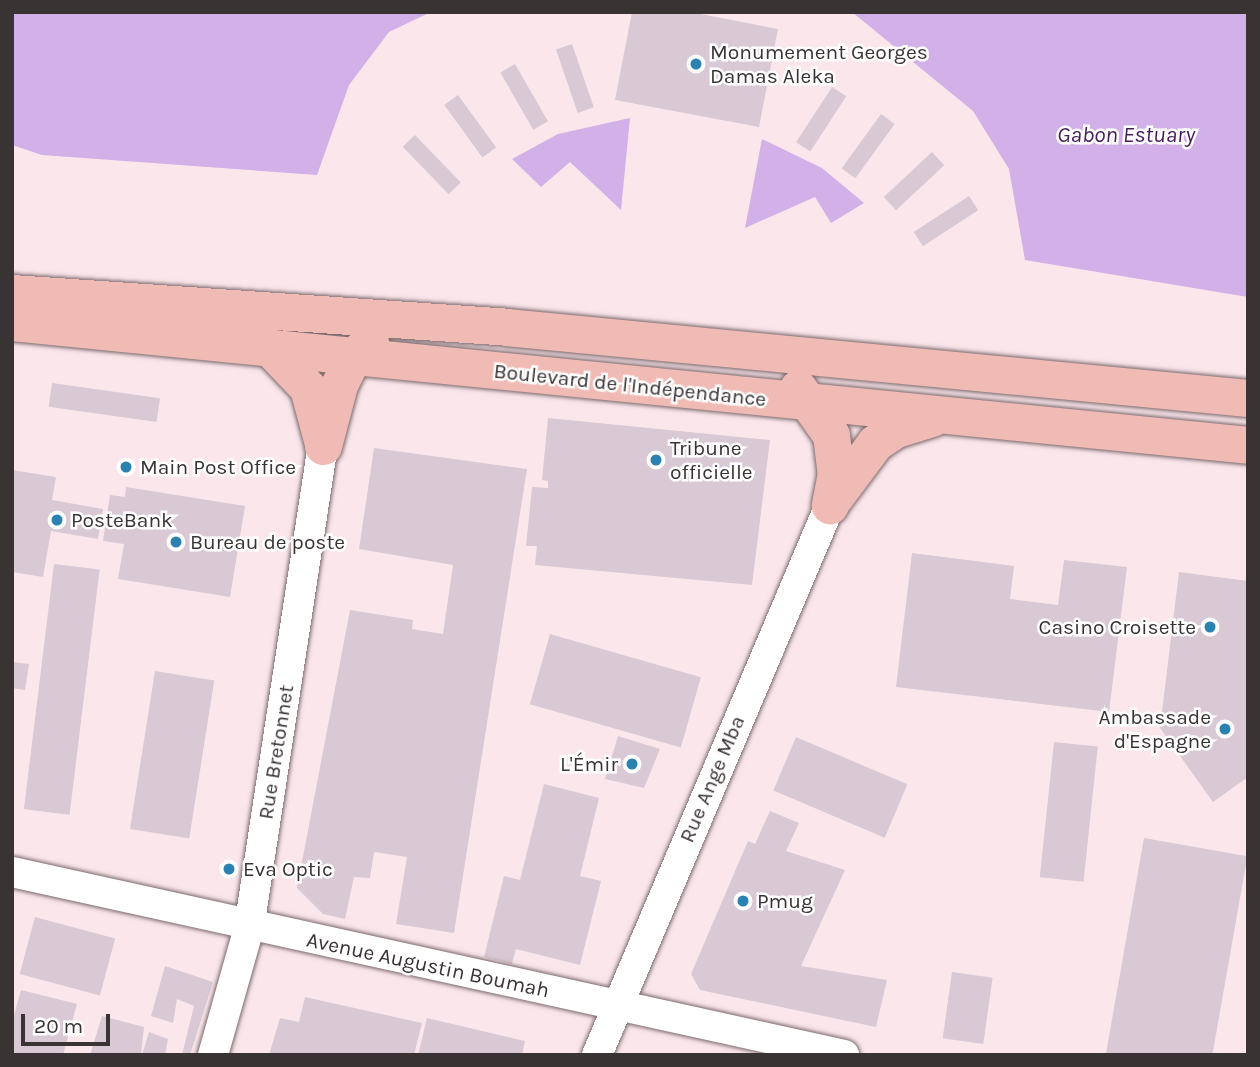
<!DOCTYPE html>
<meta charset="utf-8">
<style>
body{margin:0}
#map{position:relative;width:1260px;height:1067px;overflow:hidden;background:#fbe7eb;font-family:Karla,sans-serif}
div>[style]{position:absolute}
.water>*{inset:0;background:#d2b0e8}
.building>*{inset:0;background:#d9c9d4;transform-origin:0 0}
.roads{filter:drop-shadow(0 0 2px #7b696d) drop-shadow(0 0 2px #7b696d)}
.minor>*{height:30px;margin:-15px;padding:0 15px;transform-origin:15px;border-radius:15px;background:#fff}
.major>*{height:37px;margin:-18.5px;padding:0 18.5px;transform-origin:18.5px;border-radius:18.5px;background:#f0bbb5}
.dots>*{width:19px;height:19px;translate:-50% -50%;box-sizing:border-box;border:4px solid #fff;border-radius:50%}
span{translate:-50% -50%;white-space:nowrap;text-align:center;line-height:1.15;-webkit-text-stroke:5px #fff;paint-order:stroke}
.poi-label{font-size:21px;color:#3a3334}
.left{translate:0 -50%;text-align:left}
.right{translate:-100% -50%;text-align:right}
.street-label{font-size:21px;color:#3a3334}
.water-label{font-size:23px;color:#461c5d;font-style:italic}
.frame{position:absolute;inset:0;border:14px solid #3a3334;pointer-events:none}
.scale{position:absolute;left:21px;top:1014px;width:89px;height:32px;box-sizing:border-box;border:4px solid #3a3334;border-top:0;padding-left:9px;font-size:21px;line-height:24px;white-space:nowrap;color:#3a3334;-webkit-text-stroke:5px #fff;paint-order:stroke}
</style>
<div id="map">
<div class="water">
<div style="clip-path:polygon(12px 12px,431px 12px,389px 32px,349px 85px,317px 175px,42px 155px,12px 145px)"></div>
<div style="clip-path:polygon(852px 12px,1248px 12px,1248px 297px,1025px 260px,1009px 169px,973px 111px)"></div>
<div style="clip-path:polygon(630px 118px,621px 210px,570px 162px,541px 187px,512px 159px,558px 134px)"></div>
<div style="clip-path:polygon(762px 139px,822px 168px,864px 203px,831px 223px,815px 197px,745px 228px)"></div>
</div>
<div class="building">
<div style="clip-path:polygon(632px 12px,690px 12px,778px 29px,759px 127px,615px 100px)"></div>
<div style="left:572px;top:44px;width:67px;height:17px;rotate:71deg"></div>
<div style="left:515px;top:64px;width:66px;height:17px;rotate:60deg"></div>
<div style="left:832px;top:87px;width:17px;height:66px;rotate:33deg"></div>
<div style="left:458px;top:95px;width:65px;height:17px;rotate:54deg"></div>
<div style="left:881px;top:114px;width:17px;height:67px;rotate:36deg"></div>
<div style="left:415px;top:135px;width:66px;height:17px;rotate:46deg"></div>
<div style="left:932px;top:152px;width:18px;height:66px;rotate:47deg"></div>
<div style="left:969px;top:196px;width:17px;height:66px;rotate:57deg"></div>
<div style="left:52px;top:383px;width:109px;height:24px;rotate:8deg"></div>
<div style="clip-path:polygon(548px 418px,770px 440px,752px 585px,535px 565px,537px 546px,526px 546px,532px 487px,548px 488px,548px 481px,542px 480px)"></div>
<div style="clip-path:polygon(374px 448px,527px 469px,454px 933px,396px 924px,407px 857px,374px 852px,370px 878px,354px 877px,345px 919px,323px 914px,297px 888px,350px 610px,413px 620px,412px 629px,443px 634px,453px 565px,359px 549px)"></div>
<div style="clip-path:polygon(12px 470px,56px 477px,52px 500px,103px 509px,98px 539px,51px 531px,43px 577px,12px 572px)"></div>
<div style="clip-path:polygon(126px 487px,245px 506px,230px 597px,118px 579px,124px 544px,103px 541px,110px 495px,125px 497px)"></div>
<div style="clip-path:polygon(912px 553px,1014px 566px,1010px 599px,1058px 605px,1064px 560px,1127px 567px,1109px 712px,896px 687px)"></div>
<div style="left:54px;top:564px;width:46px;height:247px;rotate:7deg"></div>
<div style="clip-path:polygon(1179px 572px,1248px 581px,1248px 777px,1213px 802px,1160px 728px)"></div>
<div style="left:550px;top:634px;width:157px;height:73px;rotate:16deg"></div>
<div style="clip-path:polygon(12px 662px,29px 664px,25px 690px,12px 688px)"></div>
<div style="left:155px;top:671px;width:60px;height:160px;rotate:9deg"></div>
<div style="clip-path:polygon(618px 736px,660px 749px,644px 788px,605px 779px)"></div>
<div style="left:796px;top:737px;width:121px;height:58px;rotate:23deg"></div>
<div style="left:1054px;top:742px;width:44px;height:136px;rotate:6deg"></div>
<div style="clip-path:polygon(544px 784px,599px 798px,580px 876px,601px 881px,580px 965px,516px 949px,512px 964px,484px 957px,504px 876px,520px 880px)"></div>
<div style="clip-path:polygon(770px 811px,799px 823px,786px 851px,845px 870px,801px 966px,887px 980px,876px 1027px,700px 990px,691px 974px,748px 841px,755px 844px)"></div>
<div style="left:1144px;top:838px;width:105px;height:221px;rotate:10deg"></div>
<div style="left:35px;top:917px;width:83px;height:59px;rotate:15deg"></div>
<div style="clip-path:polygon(165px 966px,213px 982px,190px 1055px,182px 1055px,194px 1006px,177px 999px,173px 1023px,151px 1016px)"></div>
<div style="left:952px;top:972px;width:41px;height:67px;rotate:8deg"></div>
<div style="clip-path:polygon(21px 990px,77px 1004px,63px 1055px,12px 1055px,12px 1022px)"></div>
<div style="clip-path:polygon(305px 997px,422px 1023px,414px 1055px,269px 1055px,280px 1018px,299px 1022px)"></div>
<div style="clip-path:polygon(102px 1016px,144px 1027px,141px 1055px,90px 1055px)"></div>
<div style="clip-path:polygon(427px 1018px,525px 1041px,522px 1055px,418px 1055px)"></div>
<div style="clip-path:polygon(149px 1032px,168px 1039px,165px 1055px,142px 1055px)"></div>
</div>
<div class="roads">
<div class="minor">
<div style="left:12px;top:872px;width:852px;rotate:12.4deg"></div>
<div style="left:213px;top:1055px;width:132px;rotate:-74.2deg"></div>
<div style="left:249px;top:928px;width:488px;rotate:-81.3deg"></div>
<div style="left:597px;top:1055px;width:597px;rotate:-67.04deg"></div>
</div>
<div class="major">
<div style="left:12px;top:293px;width:495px;rotate:3.9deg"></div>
<div style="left:506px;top:327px;width:745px;rotate:5.47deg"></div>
<div style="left:12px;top:322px;width:1242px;rotate:5.68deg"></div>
<div style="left:269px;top:347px;width:57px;rotate:46.4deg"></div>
<div style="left:308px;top:388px;width:54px;rotate:74.9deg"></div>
<div style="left:798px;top:388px;width:57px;rotate:54.9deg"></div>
<div style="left:831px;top:435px;width:38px;rotate:83deg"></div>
<div style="left:836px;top:473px;width:33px;rotate:101deg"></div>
<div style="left:323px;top:446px;width:63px;rotate:-75.3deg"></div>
<div style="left:339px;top:385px;width:32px;rotate:-64deg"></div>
<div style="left:353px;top:356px;width:22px;rotate:-39deg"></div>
<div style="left:834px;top:498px;width:69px;rotate:-53.3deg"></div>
<div style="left:875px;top:443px;width:25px;rotate:-34deg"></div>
<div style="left:896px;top:429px;width:37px;rotate:-17deg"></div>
</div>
</div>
<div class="dots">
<div style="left:696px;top:64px;background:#2b81b0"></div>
<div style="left:656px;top:460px;background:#2b81b0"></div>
<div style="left:126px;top:467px;background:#2b81b0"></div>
<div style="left:57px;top:520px;background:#2b81b0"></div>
<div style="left:176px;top:542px;background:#2b81b0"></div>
<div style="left:1210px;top:627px;background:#2b81b0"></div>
<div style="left:1225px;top:729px;background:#2b81b0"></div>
<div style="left:632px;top:764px;background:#2b81b0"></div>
<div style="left:229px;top:869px;background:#2b81b0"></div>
<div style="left:743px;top:901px;background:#2b81b0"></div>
</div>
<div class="poi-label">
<span class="left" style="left:710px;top:64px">Monumement Georges<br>Damas Aleka</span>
<span class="left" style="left:670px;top:460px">Tribune<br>officielle</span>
<span class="left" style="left:140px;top:467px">Main Post Office</span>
<span class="left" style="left:71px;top:520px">PosteBank</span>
<span class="left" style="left:190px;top:542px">Bureau de poste</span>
<span class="right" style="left:1196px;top:627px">Casino Croisette</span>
<span class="right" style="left:1211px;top:729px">Ambassade<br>d'Espagne</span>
<span class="right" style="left:618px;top:764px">L'Émir</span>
<span class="left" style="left:243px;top:869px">Eva Optic</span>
<span class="left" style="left:757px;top:901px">Pmug</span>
</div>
<div class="street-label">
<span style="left:630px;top:385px;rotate:6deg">Boulevard de l'Indépendance</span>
<span style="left:276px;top:752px;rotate:-81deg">Rue Bretonnet</span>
<span style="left:712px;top:779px;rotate:-67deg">Rue Ange Mba</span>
<span style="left:428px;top:965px;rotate:12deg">Avenue Augustin Boumah</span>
</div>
<div class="water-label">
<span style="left:1126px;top:135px">Gabon Estuary</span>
</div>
<div class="frame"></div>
<div class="scale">20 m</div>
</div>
